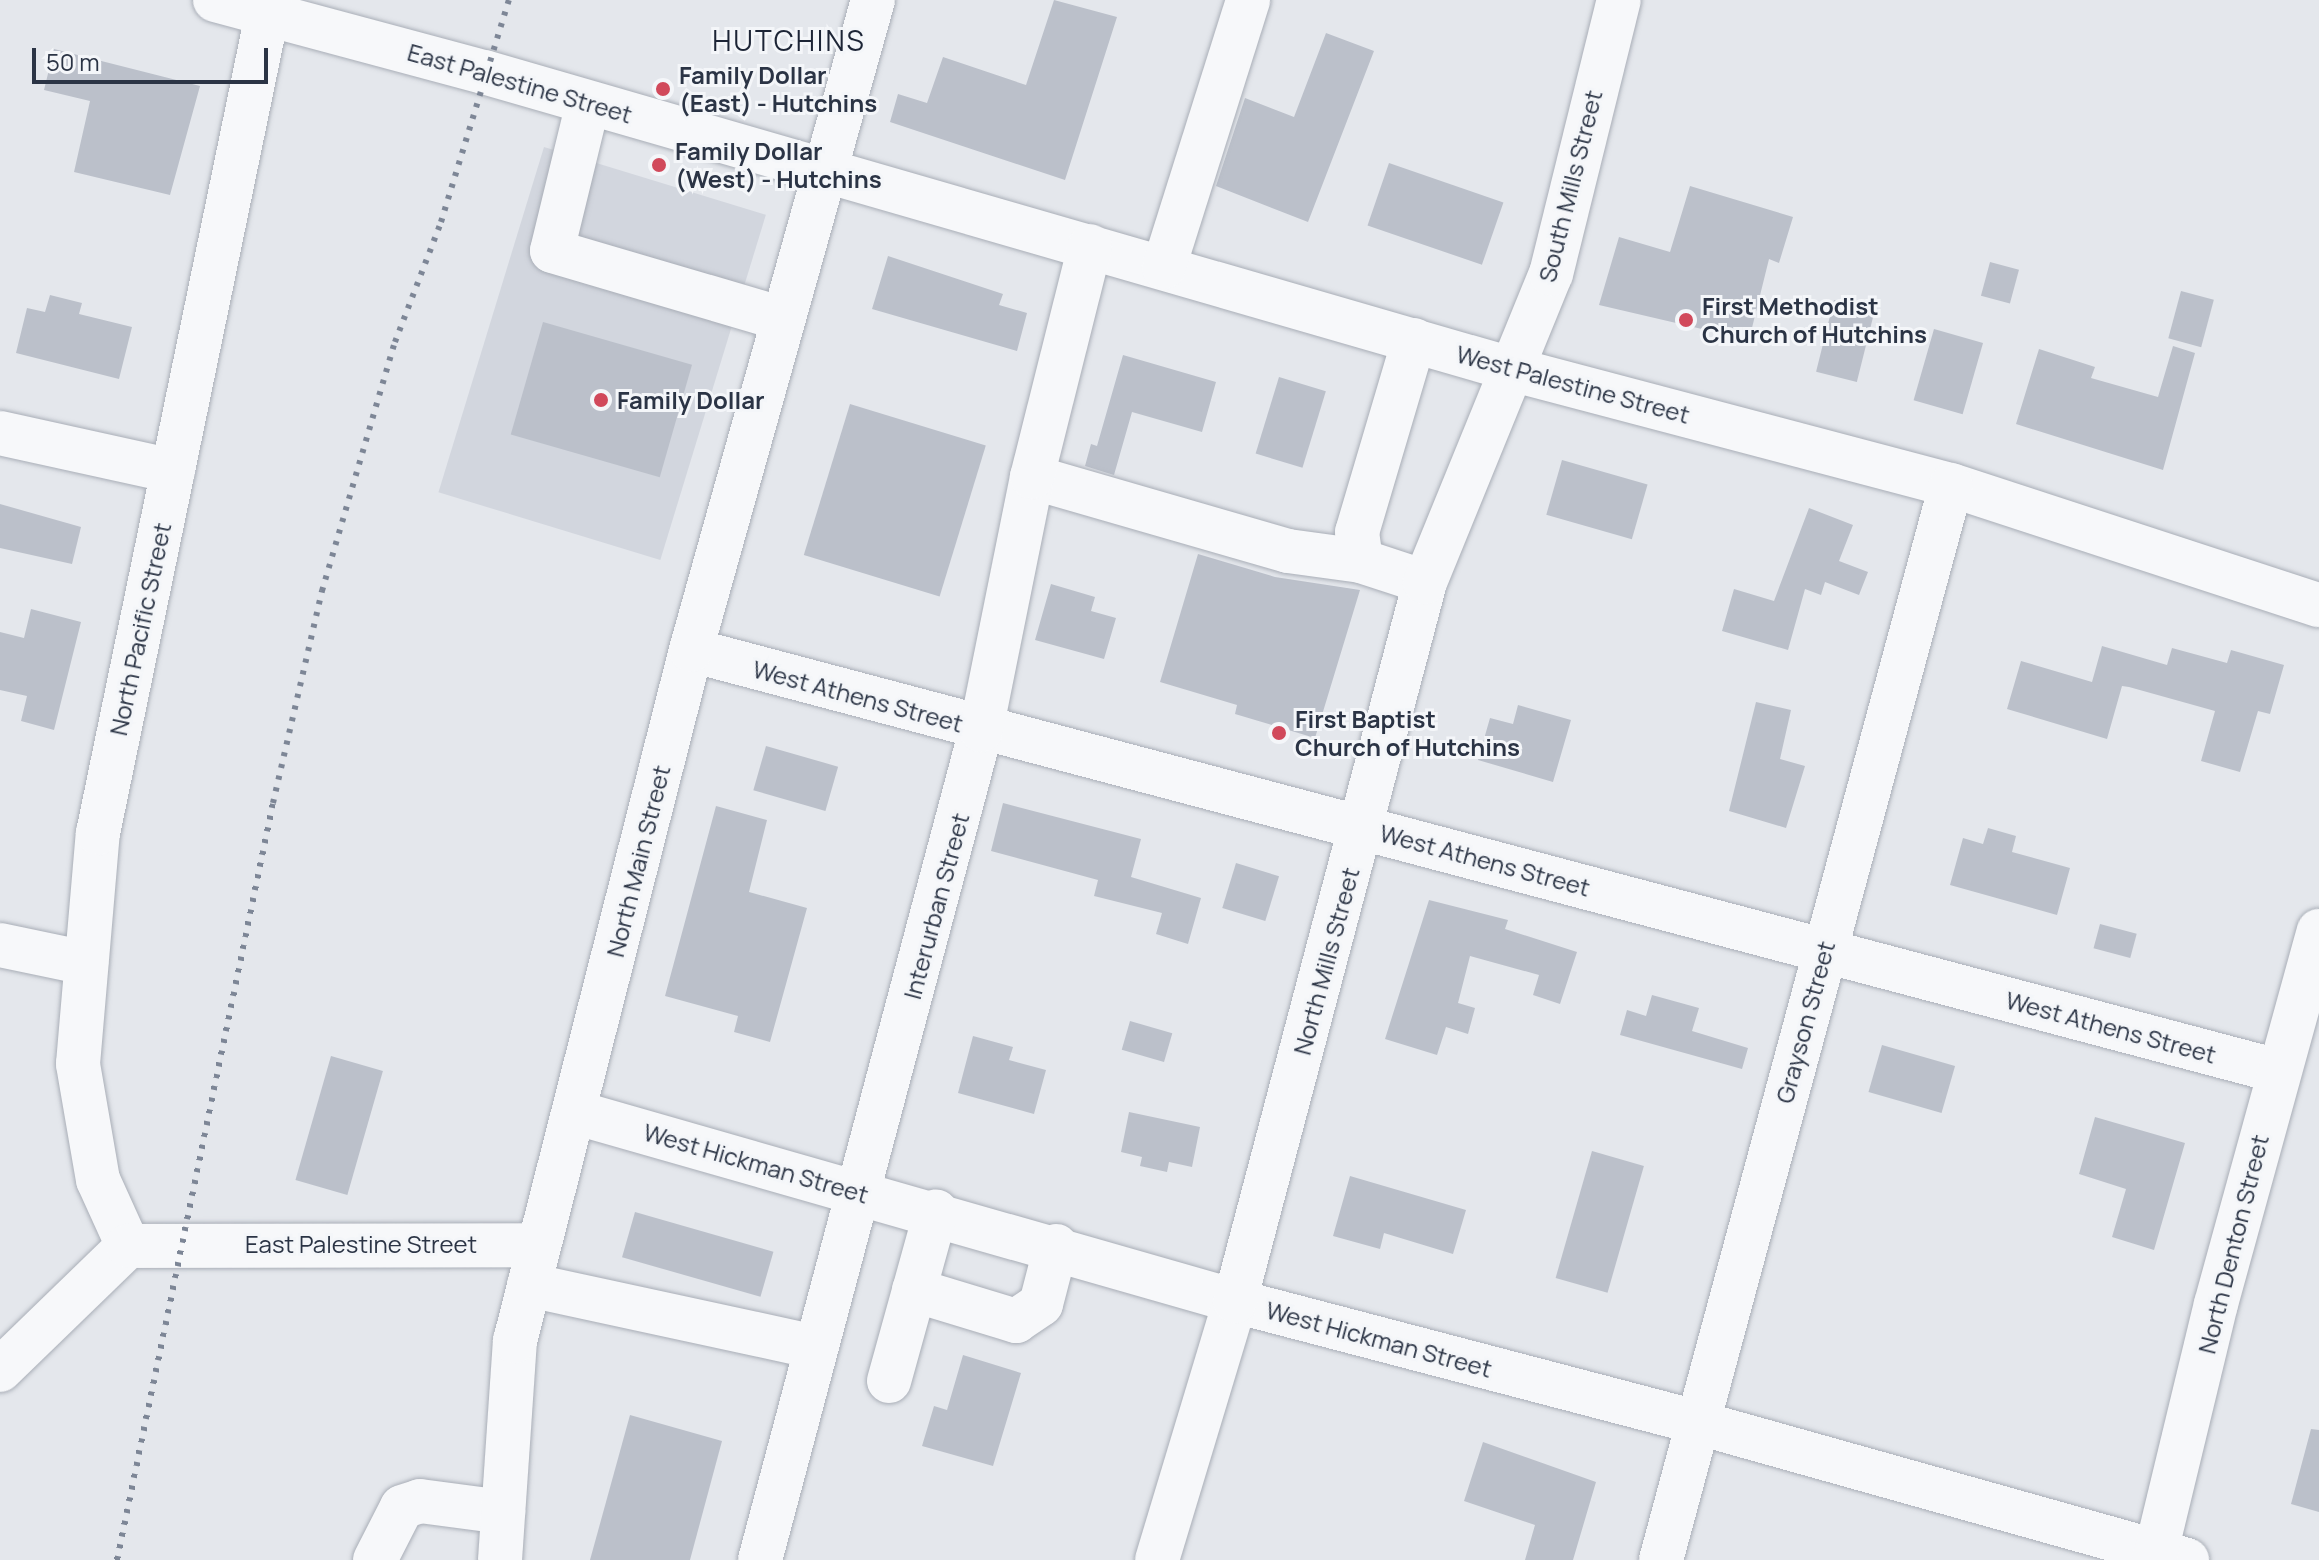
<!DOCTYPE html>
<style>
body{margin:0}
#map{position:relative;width:2319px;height:1560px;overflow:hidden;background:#e4e7ec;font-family:Manrope,sans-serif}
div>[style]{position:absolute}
.built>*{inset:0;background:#d2d6de;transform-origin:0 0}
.building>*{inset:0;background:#bbc0ca;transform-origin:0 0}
.roads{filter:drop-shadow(0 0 2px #a9aeb7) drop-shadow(0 0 2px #a9aeb7)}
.minor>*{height:44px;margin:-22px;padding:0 22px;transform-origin:22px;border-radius:22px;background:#f7f8fa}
.rail>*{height:6px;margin-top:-3px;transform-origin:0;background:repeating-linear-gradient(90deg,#7d8696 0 4px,transparent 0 12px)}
.dots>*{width:22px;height:22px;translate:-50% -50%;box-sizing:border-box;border:4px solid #f4f6f9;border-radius:50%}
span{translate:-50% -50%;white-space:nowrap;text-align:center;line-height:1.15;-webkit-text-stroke:6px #f4f6f9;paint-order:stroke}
.poi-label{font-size:24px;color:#2b3445;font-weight:700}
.left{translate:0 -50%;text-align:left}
.street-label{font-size:24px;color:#2b3445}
.quarter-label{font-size:28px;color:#1d2536;letter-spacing:2px}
.scale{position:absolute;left:32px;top:48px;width:236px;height:36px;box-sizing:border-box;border:4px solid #2b3445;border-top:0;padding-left:10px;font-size:24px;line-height:28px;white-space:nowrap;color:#2b3445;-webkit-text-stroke:6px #f4f6f9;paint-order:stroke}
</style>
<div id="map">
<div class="built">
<div style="left:544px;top:147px;width:232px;height:361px;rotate:17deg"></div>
</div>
<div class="building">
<div style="clip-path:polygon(1054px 0,1117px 17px,1065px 180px,890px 122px,898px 94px,927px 103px,943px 57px,1026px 85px)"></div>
<div style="clip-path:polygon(1326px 33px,1374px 51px,1308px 222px,1216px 186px,1245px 98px,1294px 117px)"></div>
<div style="clip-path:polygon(54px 49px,200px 86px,170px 195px,74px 172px,90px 101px,44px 90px)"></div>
<div style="left:1389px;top:163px;width:121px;height:66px;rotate:19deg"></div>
<div style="clip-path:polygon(1690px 186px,1793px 217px,1779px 263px,1769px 259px,1749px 340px,1599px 305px,1619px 237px,1670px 252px)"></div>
<div style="clip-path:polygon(888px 256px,1003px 294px,999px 305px,1027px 313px,1017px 351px,872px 309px)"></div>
<div style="left:1990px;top:262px;width:30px;height:35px;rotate:15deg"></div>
<div style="left:2181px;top:291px;width:34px;height:49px;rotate:15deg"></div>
<div style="clip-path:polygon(50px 295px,82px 303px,79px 314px,132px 327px,119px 379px,16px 353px,27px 308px,45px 312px)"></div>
<div style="left:1834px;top:300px;width:42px;height:74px;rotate:14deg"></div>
<div style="left:543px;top:322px;width:155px;height:117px;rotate:16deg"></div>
<div style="left:1934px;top:329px;width:51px;height:74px;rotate:16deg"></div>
<div style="clip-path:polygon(2173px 346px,2195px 353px,2163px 470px,2016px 424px,2039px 349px,2095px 367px,2091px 378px,2158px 397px)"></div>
<div style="clip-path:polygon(1123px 355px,1216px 382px,1202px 432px,1132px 412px,1114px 475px,1085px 466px,1091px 444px,1097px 446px)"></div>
<div style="left:1279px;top:377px;width:49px;height:80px;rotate:17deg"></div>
<div style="left:850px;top:404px;width:142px;height:158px;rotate:17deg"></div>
<div style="left:1562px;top:460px;width:89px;height:57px;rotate:16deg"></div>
<div style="clip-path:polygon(0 504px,81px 527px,72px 564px,0 548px)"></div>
<div style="clip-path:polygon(1809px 508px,1853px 525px,1839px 561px,1868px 572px,1859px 595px,1825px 582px,1821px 595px,1805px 589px,1788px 650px,1722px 631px,1734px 589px,1774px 601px)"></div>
<div style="clip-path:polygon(1198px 554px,1275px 577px,1360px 590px,1315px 738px,1235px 714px,1237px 705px,1160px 682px)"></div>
<div style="clip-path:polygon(1051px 584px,1095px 597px,1091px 611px,1116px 618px,1104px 659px,1035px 640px)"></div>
<div style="clip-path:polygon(31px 609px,81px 622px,54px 730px,21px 721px,27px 696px,0 690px,0 632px,24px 638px)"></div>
<div style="clip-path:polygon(2102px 646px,2167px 665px,2172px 648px,2227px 663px,2231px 650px,2284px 665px,2270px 714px,2258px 711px,2240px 772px,2201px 761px,2215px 711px,2129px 687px,2122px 686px,2107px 739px,2007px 709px,2021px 661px,2092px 682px)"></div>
<div style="clip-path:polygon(1756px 702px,1791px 710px,1780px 759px,1805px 766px,1786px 828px,1729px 811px)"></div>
<div style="clip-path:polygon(1518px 705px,1571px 720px,1553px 782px,1478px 760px,1490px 718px,1513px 724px)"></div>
<div style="left:766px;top:746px;width:75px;height:46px;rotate:16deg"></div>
<div style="clip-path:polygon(1003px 803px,1141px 839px,1131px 877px,1201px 898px,1188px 944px,1156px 934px,1162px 913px,1094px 896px,1098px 880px,991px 851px)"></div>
<div style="clip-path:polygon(716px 806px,767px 820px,749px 892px,807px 908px,770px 1042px,734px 1032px,738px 1016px,665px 996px)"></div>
<div style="clip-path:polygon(1988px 828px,2016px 836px,2012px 852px,2070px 868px,2057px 915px,1950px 885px,1963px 838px,1983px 844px)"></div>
<div style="left:1236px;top:863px;width:45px;height:47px;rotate:17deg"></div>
<div style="clip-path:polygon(1429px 900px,1508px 920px,1505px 929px,1577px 952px,1560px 1004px,1533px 995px,1539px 975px,1470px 956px,1458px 1003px,1475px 1008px,1468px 1034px,1446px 1027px,1437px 1055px,1385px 1039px)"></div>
<div style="left:2100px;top:924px;width:38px;height:25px;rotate:15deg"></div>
<div style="clip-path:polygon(1652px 995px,1699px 1008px,1692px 1031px,1748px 1048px,1742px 1069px,1620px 1035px,1627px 1010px,1646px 1016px)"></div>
<div style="left:1130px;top:1021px;width:44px;height:30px;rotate:16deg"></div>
<div style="clip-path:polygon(973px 1036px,1013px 1047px,1009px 1060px,1046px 1070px,1034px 1114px,958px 1093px)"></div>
<div style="left:1882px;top:1045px;width:76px;height:49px;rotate:16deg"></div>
<div style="left:331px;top:1056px;width:54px;height:129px;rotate:16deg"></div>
<div style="clip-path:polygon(1129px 1112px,1200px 1127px,1192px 1167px,1169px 1162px,1167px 1172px,1140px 1166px,1142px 1157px,1121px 1152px)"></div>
<div style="clip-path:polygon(2095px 1117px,2185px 1143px,2154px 1250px,2112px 1237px,2126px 1189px,2079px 1174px)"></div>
<div style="left:1592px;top:1151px;width:54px;height:132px;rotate:16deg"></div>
<div style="clip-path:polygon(1350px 1176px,1466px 1210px,1453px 1254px,1384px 1233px,1380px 1249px,1333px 1236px)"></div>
<div style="left:635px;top:1212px;width:144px;height:47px;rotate:16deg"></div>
<div style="clip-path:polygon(963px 1355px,1021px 1373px,993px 1466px,922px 1446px,934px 1406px,947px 1410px)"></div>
<div style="clip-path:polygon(630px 1415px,722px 1441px,690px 1560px,590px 1560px)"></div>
<div style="clip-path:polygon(2311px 1429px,2319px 1430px,2319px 1512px,2291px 1504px)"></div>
<div style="clip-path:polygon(1483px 1442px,1596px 1482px,1573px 1560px,1525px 1560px,1535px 1525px,1464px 1501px)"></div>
</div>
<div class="roads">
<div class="minor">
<div style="left:215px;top:0;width:278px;rotate:15deg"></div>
<div style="left:484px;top:72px;width:1069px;rotate:16.13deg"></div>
<div style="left:1511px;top:369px;width:455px;rotate:14.8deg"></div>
<div style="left:1951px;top:485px;width:387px;rotate:18.1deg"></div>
<div style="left:588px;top:103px;width:152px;rotate:103.7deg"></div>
<div style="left:552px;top:251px;width:241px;rotate:16.4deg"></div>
<div style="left:1164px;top:267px;width:280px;rotate:-72.5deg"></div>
<div style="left:1414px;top:340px;width:200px;rotate:106.5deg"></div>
<div style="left:1357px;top:532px;width:29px;rotate:82deg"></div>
<div style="left:1361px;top:561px;width:67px;rotate:18.2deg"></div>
<div style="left:0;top:433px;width:177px;rotate:12.4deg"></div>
<div style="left:1032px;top:477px;width:266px;rotate:16.1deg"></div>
<div style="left:1288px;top:551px;width:74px;rotate:7.8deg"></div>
<div style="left:691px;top:650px;width:1642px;rotate:14.86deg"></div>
<div style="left:0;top:945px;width:88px;rotate:11.8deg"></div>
<div style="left:574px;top:1112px;width:687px;rotate:15.96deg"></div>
<div style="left:1235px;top:1301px;width:480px;rotate:14.7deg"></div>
<div style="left:1699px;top:1423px;width:507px;rotate:15.68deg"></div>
<div style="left:128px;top:1246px;width:72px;rotate:-114.4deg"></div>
<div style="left:98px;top:1180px;width:118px;rotate:-99.8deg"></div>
<div style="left:78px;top:1064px;width:232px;rotate:-85.1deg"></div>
<div style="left:98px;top:833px;width:851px;rotate:-78.33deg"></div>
<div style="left:529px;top:1285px;width:294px;rotate:12.2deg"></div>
<div style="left:914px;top:1290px;width:107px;rotate:16.9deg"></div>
<div style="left:1016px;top:1321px;width:30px;rotate:-34deg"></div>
<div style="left:1041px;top:1304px;width:60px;rotate:-75.5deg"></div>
<div style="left:0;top:1370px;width:178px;rotate:-44.1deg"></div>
<div style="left:128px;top:1246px;width:411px;rotate:-0.1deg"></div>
<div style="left:889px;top:1381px;width:176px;rotate:-74.5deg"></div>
<div style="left:375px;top:1560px;width:59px;rotate:-63deg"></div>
<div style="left:402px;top:1507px;width:19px;rotate:-18deg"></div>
<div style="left:420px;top:1501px;width:84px;rotate:7.5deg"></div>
<div style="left:500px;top:1560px;width:220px;rotate:-86.1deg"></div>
<div style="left:515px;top:1341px;width:713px;rotate:-75.71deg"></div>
<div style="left:691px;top:650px;width:675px;rotate:-74.36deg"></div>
<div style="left:760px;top:1560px;width:859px;rotate:-75.09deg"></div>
<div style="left:981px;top:730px;width:258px;rotate:-78.6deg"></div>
<div style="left:1032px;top:477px;width:238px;rotate:-75.9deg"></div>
<div style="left:1157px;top:1560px;width:270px;rotate:-73.2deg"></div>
<div style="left:1235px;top:1301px;width:744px;rotate:-75.2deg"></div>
<div style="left:1425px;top:582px;width:333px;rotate:-67.8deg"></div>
<div style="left:1551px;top:274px;width:282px;rotate:-76.1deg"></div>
<div style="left:1661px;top:1560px;width:1113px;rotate:-74.9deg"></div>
<div style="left:2154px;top:1560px;width:263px;rotate:-76.4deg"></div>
<div style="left:2216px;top:1304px;width:387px;rotate:-74.6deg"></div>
</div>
</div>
<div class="rail">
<div style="left:117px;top:1560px;width:773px;rotate:-78.36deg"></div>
<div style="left:273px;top:803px;width:218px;rotate:-77deg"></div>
<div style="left:322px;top:591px;width:259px;rotate:-73.7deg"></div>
<div style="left:395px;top:342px;width:129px;rotate:-69deg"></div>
<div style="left:441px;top:222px;width:232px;rotate:-73deg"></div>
</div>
<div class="dots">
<div style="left:663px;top:89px;background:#d1495b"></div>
<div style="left:659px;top:165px;background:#d1495b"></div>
<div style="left:1686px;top:320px;background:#d1495b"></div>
<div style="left:601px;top:400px;background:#d1495b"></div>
<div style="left:1279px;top:733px;background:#d1495b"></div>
</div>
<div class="poi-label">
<span class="left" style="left:679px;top:89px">Family Dollar<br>(East) - Hutchins</span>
<span class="left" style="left:675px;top:165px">Family Dollar<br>(West) - Hutchins</span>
<span class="left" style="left:1702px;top:320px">First Methodist<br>Church of Hutchins</span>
<span class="left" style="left:617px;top:400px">Family Dollar</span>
<span class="left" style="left:1295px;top:733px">First Baptist<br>Church of Hutchins</span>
</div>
<div class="street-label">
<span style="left:520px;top:83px;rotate:16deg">East Palestine Street</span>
<span style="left:1570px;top:186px;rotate:-76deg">South Mills Street</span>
<span style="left:1573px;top:384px;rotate:15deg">West Palestine Street</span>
<span style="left:140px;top:629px;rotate:-78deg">North Pacific Street</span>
<span style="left:858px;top:696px;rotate:15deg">West Athens Street</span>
<span style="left:1485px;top:860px;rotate:15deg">West Athens Street</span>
<span style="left:638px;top:861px;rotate:-76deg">North Main Street</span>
<span style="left:936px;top:906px;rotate:-75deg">Interurban Street</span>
<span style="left:1326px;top:961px;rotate:-75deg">North Mills Street</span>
<span style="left:1805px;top:1022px;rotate:-75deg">Grayson Street</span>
<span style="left:2111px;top:1027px;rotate:15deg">West Athens Street</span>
<span style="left:756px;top:1163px;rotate:16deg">West Hickman Street</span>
<span style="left:361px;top:1244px">East Palestine Street</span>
<span style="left:2233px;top:1244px;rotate:-76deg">North Denton Street</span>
<span style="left:1379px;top:1339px;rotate:15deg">West Hickman Street</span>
</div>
<div class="quarter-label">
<span style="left:789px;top:40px">HUTCHINS</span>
</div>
<div class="scale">50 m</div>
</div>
